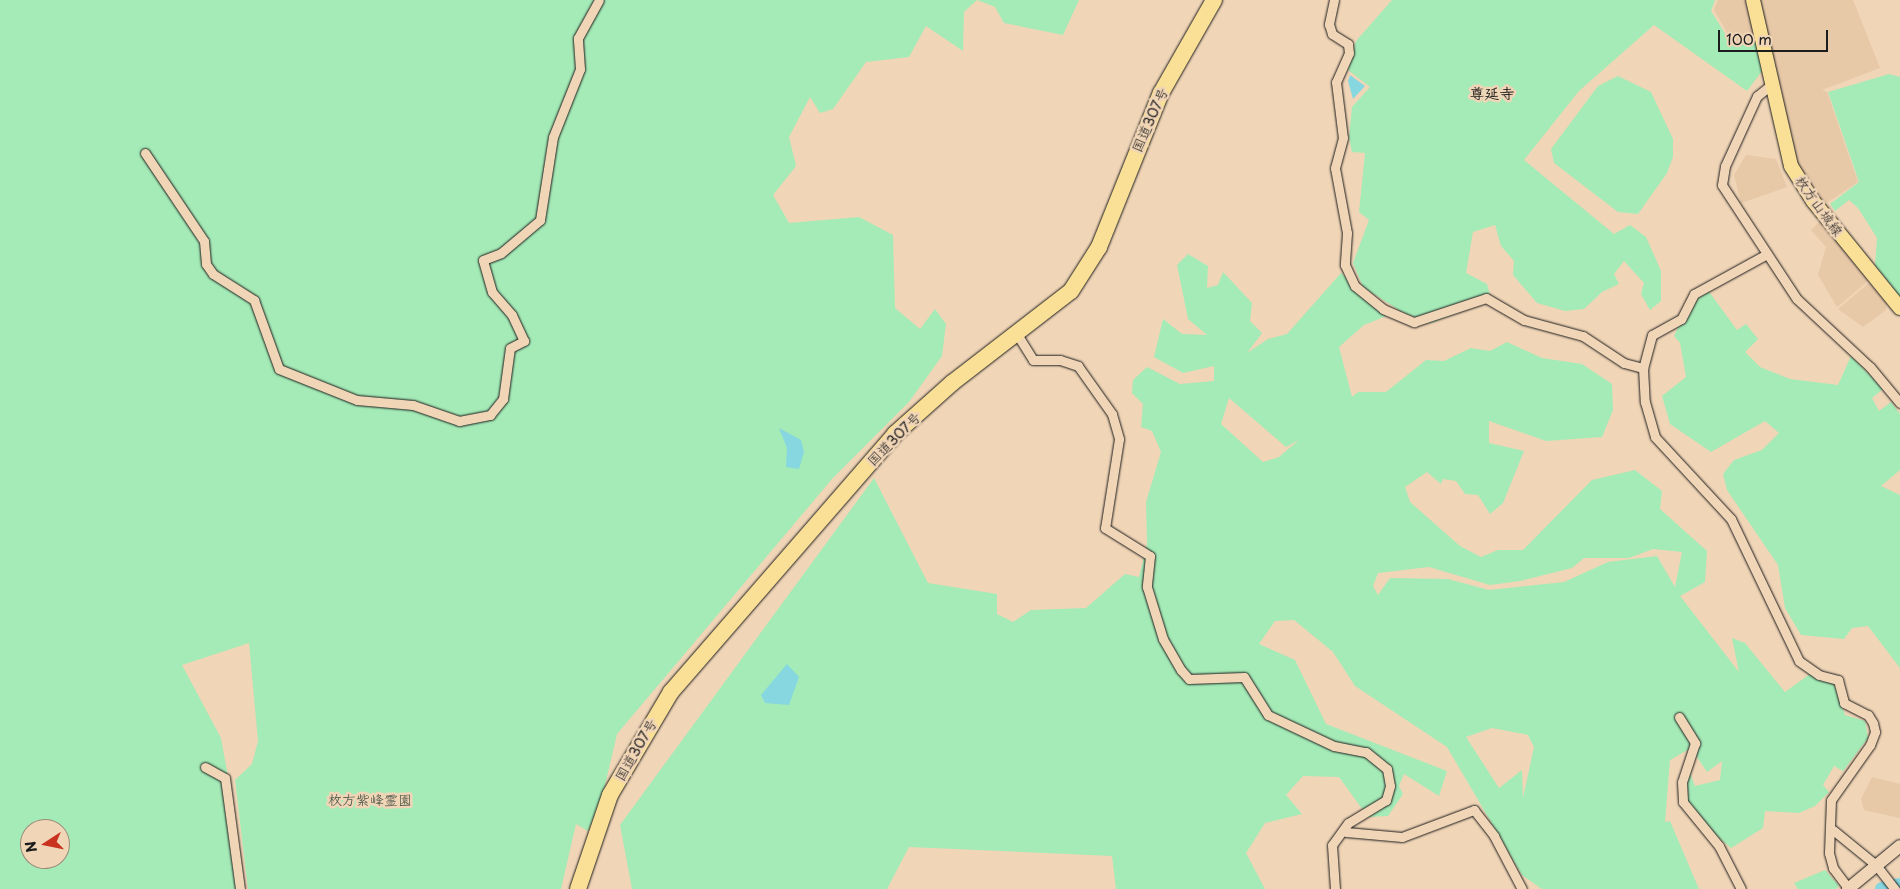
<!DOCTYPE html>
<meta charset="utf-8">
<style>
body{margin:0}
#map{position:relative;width:1900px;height:889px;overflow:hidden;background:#f0d5b7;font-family:"Playpen Sans","Klee One",sans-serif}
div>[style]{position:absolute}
.built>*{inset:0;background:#e7c8a7}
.green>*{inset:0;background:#a5ebb7}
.water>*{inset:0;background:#86d7df}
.river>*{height:14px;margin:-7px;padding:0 7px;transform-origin:7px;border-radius:7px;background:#86d7df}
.roads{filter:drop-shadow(0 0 1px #1c1c1c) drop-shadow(0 0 1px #1c1c1c)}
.street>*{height:9px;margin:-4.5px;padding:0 4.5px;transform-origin:4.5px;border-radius:4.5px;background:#f0d5b7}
.secondary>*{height:12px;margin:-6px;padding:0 6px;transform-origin:6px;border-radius:6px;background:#f0d5b7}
.primary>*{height:14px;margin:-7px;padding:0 7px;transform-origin:7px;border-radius:7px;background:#fadf96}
.highway>*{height:16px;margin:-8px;padding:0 8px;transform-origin:8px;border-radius:8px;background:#fadf96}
span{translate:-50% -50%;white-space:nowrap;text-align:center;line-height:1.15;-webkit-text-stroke:5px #f0d5b7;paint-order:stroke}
.street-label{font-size:14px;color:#1c1c1c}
.park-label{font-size:14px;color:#37453b}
.neighbourhood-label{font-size:15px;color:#1c1c1c;font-weight:700}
.north{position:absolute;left:20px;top:819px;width:50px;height:50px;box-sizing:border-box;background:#f0d5b7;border:1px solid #9b8b79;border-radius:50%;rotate:259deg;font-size:14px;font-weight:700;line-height:20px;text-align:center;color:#1c1c1c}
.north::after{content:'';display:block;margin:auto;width:18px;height:22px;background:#c8321e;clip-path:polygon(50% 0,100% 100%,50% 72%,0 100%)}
.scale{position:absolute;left:1718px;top:30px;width:110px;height:22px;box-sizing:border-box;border:2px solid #1c1c1c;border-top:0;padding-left:6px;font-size:15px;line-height:18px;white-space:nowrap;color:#1c1c1c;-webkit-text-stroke:4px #f0d5b7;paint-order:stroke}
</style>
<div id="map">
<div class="built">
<div style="clip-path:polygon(1718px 0,1749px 0,1755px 39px,1734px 45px,1714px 10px)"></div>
<div style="clip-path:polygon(1758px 0,1853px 0,1880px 68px,1822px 90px,1827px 92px,1858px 182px,1822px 206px,1795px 165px)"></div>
<div style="clip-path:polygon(1746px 155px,1776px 159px,1787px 187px,1741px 203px,1734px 175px)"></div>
<div style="clip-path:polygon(1821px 220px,1868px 281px,1837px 307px,1818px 275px,1826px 247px,1811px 230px)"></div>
<div style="clip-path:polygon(1869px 283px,1887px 303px,1886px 310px,1863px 327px,1838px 309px)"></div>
<div style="clip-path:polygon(1872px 777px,1900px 784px,1900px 818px,1864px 810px,1861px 799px)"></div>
</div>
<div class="green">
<div style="clip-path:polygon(evenodd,0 0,977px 0,964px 12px,963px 51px,926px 26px,909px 57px,866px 62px,833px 109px,820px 113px,810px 97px,789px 137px,796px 166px,773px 195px,789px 223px,859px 217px,893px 235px,895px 308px,920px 329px,935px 309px,946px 324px,942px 356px,909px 402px,832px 479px,617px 734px,602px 798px,588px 831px,576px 824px,561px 889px,248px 889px,235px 780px,252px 764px,258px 741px,249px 643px,182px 665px,221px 738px,234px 810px,231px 849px,236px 889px,0 889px,0 0,30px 829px,60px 829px,60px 859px,30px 859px,30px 829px)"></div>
<div style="clip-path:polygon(977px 0,1079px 0,1063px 35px,1004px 23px,995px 7px)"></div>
<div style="clip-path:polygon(1392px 0,1715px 0,1711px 11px,1733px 46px,1755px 40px,1762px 71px,1747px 91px,1654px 25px,1579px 91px,1524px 160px,1614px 234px,1630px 225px,1646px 237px,1661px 271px,1661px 301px,1650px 310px,1641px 294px,1644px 283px,1624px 261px,1614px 274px,1619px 284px,1602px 292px,1584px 309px,1565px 311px,1537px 303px,1513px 275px,1514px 261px,1501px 246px,1495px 225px,1473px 232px,1466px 273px,1487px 284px,1490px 295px,1462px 311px,1431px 323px,1402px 312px,1363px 287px,1353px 263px,1369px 220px,1359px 212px,1365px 153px,1352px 152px,1349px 137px,1352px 107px,1370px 87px,1348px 70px,1356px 41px)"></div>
<div style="clip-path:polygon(1889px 74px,1900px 77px,1900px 298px,1875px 265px,1877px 238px,1858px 208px,1849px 200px,1835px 211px,1830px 204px,1859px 182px,1828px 92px)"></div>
<div style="clip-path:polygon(1618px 76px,1651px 92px,1673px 139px,1673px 157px,1667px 173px,1638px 214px,1618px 212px,1554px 163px,1551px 149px,1598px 86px)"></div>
<div style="clip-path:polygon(evenodd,1188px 254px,1208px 266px,1207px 288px,1218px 285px,1223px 272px,1252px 303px,1250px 321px,1262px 333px,1247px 353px,1268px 339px,1287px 334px,1341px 273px,1389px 315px,1364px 325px,1339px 347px,1352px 397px,1358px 392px,1386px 392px,1426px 360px,1444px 361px,1471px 348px,1490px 351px,1507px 342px,1542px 358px,1582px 364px,1612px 384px,1613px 410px,1602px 437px,1546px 441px,1489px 421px,1489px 443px,1524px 451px,1503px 503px,1490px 514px,1478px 495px,1465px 494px,1456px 481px,1443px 479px,1441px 484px,1427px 472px,1405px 487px,1410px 502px,1460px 546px,1481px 557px,1498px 550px,1523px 550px,1592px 480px,1635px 470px,1662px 491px,1660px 509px,1707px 551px,1705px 582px,1680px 596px,1739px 672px,1732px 638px,1745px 643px,1785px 692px,1810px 674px,1834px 684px,1845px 715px,1865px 721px,1868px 738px,1843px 771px,1834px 766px,1823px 785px,1829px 792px,1815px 806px,1799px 813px,1765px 811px,1763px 828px,1731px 848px,1689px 812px,1683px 783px,1690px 773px,1695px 786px,1720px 780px,1722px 761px,1707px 772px,1691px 748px,1670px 760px,1665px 822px,1670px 821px,1699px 889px,1542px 889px,1522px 875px,1447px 747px,1355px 686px,1333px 652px,1294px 620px,1275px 621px,1259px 644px,1295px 660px,1326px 724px,1447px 771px,1439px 796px,1404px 774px,1399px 786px,1403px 794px,1388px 816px,1368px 817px,1339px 777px,1303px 776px,1286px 795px,1302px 814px,1265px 823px,1246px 853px,1265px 889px,1116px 889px,1112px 856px,909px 847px,887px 889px,632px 889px,620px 825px,874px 478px,928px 583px,997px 594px,997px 614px,1013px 622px,1031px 610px,1086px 608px,1125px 574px,1139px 577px,1147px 545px,1146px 502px,1161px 452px,1152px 431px,1141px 427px,1143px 404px,1132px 393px,1133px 380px,1147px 367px,1180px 384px,1214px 381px,1214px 366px,1183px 373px,1154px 357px,1163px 319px,1182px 334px,1207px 335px,1188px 319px,1177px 265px,1188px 254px,1229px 398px,1286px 447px,1299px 440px,1279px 457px,1263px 462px,1221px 424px,1229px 398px,1188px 254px,1653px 549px,1682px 552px,1675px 587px,1657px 556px,1608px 562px,1564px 582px,1489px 590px,1448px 579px,1390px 578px,1378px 595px,1373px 586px,1378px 573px,1429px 567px,1490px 585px,1520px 581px,1572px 568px,1584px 558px,1629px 558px,1653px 549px,1188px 254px,1492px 728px,1528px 735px,1534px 747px,1523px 798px,1522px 770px,1499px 788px,1466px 737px,1492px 728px)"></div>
<div style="clip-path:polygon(1707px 289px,1737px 330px,1746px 324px,1758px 339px,1745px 352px,1760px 367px,1790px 379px,1838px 385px,1851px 356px,1883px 389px,1872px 398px,1879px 411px,1891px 402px,1900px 414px,1900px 470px,1881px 486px,1900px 495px,1900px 668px,1868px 626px,1852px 628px,1844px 639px,1801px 635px,1785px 608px,1778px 565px,1727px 490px,1723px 474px,1734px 460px,1762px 450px,1779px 433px,1765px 421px,1711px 452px,1670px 424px,1662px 396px,1686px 377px,1680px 343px,1674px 336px,1685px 313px)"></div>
<div style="clip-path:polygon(1825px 870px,1839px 886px,1836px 889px,1798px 889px,1794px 883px)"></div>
</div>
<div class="water">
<div style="clip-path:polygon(1350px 75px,1365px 86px,1353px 99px,1348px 81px)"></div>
<div style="clip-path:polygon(779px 428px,801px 440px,804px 452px,799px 469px,786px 467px,787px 448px)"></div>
<div style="clip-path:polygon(787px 664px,799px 677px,789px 705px,765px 703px,761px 695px)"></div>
</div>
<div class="river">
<div style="left:1882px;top:889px;width:18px;rotate:-13deg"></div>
</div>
<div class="roads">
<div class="street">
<div style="left:1334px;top:0;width:25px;rotate:102deg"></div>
<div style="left:1329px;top:24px;width:10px;rotate:73deg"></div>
<div style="left:1332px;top:34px;width:19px;rotate:32deg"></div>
<div style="left:1348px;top:44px;width:9px;rotate:84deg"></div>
<div style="left:1349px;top:53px;width:32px;rotate:114deg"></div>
<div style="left:1336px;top:82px;width:56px;rotate:82.9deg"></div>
<div style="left:1343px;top:138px;width:31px;rotate:105deg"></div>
<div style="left:1335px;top:168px;width:66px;rotate:79.5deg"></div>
<div style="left:1347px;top:233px;width:32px;rotate:94deg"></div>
<div style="left:1345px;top:265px;width:23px;rotate:65deg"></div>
<div style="left:1355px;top:286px;width:36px;rotate:39deg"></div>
<div style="left:1383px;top:309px;width:34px;rotate:23deg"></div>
<div style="left:1414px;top:322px;width:76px;rotate:-18.4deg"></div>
<div style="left:1486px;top:298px;width:44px;rotate:30.1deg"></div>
<div style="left:1524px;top:320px;width:61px;rotate:15.2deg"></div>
<div style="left:1583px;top:336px;width:49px;rotate:33.4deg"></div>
<div style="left:1624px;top:363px;width:20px;rotate:15deg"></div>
<div style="left:1772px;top:84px;width:19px;rotate:141deg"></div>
<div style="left:1757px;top:96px;width:77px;rotate:114.6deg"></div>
<div style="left:1725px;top:166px;width:19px;rotate:99deg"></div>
<div style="left:1722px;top:185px;width:136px;rotate:56.7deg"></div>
<div style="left:1797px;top:299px;width:100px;rotate:43deg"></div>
<div style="left:1870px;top:367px;width:47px;rotate:50.2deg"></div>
<div style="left:145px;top:153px;width:106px;rotate:56.2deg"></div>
<div style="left:204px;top:241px;width:23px;rotate:85deg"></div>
<div style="left:206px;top:264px;width:12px;rotate:55deg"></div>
<div style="left:213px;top:274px;width:49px;rotate:32.4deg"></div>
<div style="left:254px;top:300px;width:73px;rotate:70.1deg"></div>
<div style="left:279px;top:369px;width:84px;rotate:21.7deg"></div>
<div style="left:357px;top:400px;width:56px;rotate:5.1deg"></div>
<div style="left:413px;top:405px;width:49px;rotate:19.2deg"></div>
<div style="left:459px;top:421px;width:32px;rotate:-11deg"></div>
<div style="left:490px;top:415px;width:21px;rotate:-51deg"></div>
<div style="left:503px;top:399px;width:51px;rotate:-82.2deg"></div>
<div style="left:510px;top:348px;width:16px;rotate:-27deg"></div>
<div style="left:524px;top:341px;width:29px;rotate:-115deg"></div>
<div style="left:512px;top:315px;width:30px;rotate:-131deg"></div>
<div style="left:492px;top:292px;width:33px;rotate:-106deg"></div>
<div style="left:483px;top:260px;width:19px;rotate:-21deg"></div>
<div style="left:501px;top:253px;width:51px;rotate:-40.2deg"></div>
<div style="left:540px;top:220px;width:84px;rotate:-81.1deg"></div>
<div style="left:553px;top:137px;width:73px;rotate:-68.3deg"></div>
<div style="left:580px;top:69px;width:31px;rotate:-94deg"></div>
<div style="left:578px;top:38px;width:43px;rotate:-61.1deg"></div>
<div style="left:1767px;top:254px;width:83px;rotate:151.3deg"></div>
<div style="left:1694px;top:294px;width:28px;rotate:117deg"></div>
<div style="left:1681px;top:319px;width:33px;rotate:151deg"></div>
<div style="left:1652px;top:335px;width:34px;rotate:105deg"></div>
<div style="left:1643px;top:368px;width:34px;rotate:87deg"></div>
<div style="left:1645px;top:402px;width:36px;rotate:74deg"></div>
<div style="left:1655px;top:437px;width:112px;rotate:47.2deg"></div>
<div style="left:1731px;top:519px;width:157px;rotate:64.4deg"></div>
<div style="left:1799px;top:661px;width:24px;rotate:35deg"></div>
<div style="left:1819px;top:675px;width:20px;rotate:15deg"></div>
<div style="left:1838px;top:680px;width:24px;rotate:75deg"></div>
<div style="left:1844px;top:703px;width:27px;rotate:27deg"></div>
<div style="left:1868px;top:715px;width:9px;rotate:58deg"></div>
<div style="left:1873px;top:723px;width:9px;rotate:77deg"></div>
<div style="left:1875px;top:732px;width:14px;rotate:111deg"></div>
<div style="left:1870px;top:745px;width:67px;rotate:125.3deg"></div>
<div style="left:1831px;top:800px;width:53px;rotate:92.2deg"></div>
<div style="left:1829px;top:853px;width:16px;rotate:75deg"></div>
<div style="left:1833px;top:868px;width:25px;rotate:53deg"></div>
<div style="left:1015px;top:331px;width:34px;rotate:58deg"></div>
<div style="left:1033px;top:360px;width:27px"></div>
<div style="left:1060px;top:360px;width:19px;rotate:18deg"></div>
<div style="left:1078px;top:366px;width:59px;rotate:54.7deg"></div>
<div style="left:1112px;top:414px;width:26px;rotate:74deg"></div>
<div style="left:1119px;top:439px;width:90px;rotate:98.9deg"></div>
<div style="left:1105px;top:528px;width:53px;rotate:31.9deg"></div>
<div style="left:1150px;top:556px;width:31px;rotate:96deg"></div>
<div style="left:1147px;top:587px;width:54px;rotate:72.9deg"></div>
<div style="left:1163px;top:639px;width:36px;rotate:60deg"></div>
<div style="left:1181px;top:670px;width:12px;rotate:48deg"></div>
<div style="left:1189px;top:679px;width:55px;rotate:-2.1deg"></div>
<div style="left:1244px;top:677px;width:45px;rotate:57.7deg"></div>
<div style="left:1268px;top:715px;width:73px;rotate:25.2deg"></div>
<div style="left:1334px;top:746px;width:33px;rotate:11deg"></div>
<div style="left:1366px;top:752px;width:27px;rotate:39deg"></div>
<div style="left:1387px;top:769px;width:17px;rotate:80deg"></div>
<div style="left:1390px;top:786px;width:15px;rotate:106deg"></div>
<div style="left:1386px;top:800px;width:44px;rotate:148.8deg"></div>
<div style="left:1348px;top:823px;width:27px;rotate:126deg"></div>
<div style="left:1332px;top:845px;width:44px;rotate:86.1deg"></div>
<div style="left:1679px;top:717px;width:31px;rotate:58deg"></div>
<div style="left:1695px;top:743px;width:41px;rotate:108.4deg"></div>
<div style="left:1682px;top:782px;width:20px;rotate:87deg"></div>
<div style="left:1683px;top:802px;width:57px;rotate:50.7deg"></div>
<div style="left:1719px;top:846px;width:48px;rotate:62.9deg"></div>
<div style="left:205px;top:767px;width:23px;rotate:29deg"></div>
<div style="left:225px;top:778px;width:112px;rotate:82.3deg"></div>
<div style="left:1833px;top:830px;width:55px;rotate:39.1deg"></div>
<div style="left:1876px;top:865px;width:31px;rotate:52deg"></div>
<div style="left:1346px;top:832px;width:56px;rotate:5.1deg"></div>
<div style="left:1402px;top:837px;width:77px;rotate:-20.6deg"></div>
<div style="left:1474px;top:810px;width:33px;rotate:52deg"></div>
<div style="left:1494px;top:836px;width:60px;rotate:62.2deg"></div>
</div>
<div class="secondary">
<div style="left:1848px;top:889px;width:67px;rotate:-39.6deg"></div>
</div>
<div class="primary">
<div style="left:1753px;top:0;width:170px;rotate:77.1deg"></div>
<div style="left:1791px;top:166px;width:41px;rotate:57.8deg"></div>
<div style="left:1813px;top:201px;width:138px;rotate:50.9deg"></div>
</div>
<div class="highway">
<div style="left:578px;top:889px;width:99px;rotate:-71.2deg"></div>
<div style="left:610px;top:795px;width:120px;rotate:-59.4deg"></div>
<div style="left:671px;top:692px;width:342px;rotate:-49deg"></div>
<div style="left:895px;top:434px;width:76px;rotate:-41.8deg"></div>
<div style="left:952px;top:383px;width:150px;rotate:-37.7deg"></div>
<div style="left:1071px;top:291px;width:52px;rotate:-57.5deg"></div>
<div style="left:1099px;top:247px;width:166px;rotate:-68.1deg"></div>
<div style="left:1161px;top:93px;width:107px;rotate:-60.3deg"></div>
</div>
</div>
<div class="street-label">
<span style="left:1150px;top:120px;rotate:-66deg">国道307号</span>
<span style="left:1819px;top:206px;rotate:54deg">枚方山城線</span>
<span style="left:894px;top:439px;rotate:-45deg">国道307号</span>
<span style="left:636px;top:750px;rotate:-60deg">国道307号</span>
</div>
<div class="park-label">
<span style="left:370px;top:800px">枚方紫峰霊園</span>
</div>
<div class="neighbourhood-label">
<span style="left:1492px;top:93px">尊延寺</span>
</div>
<div class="north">N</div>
<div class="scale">100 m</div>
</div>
